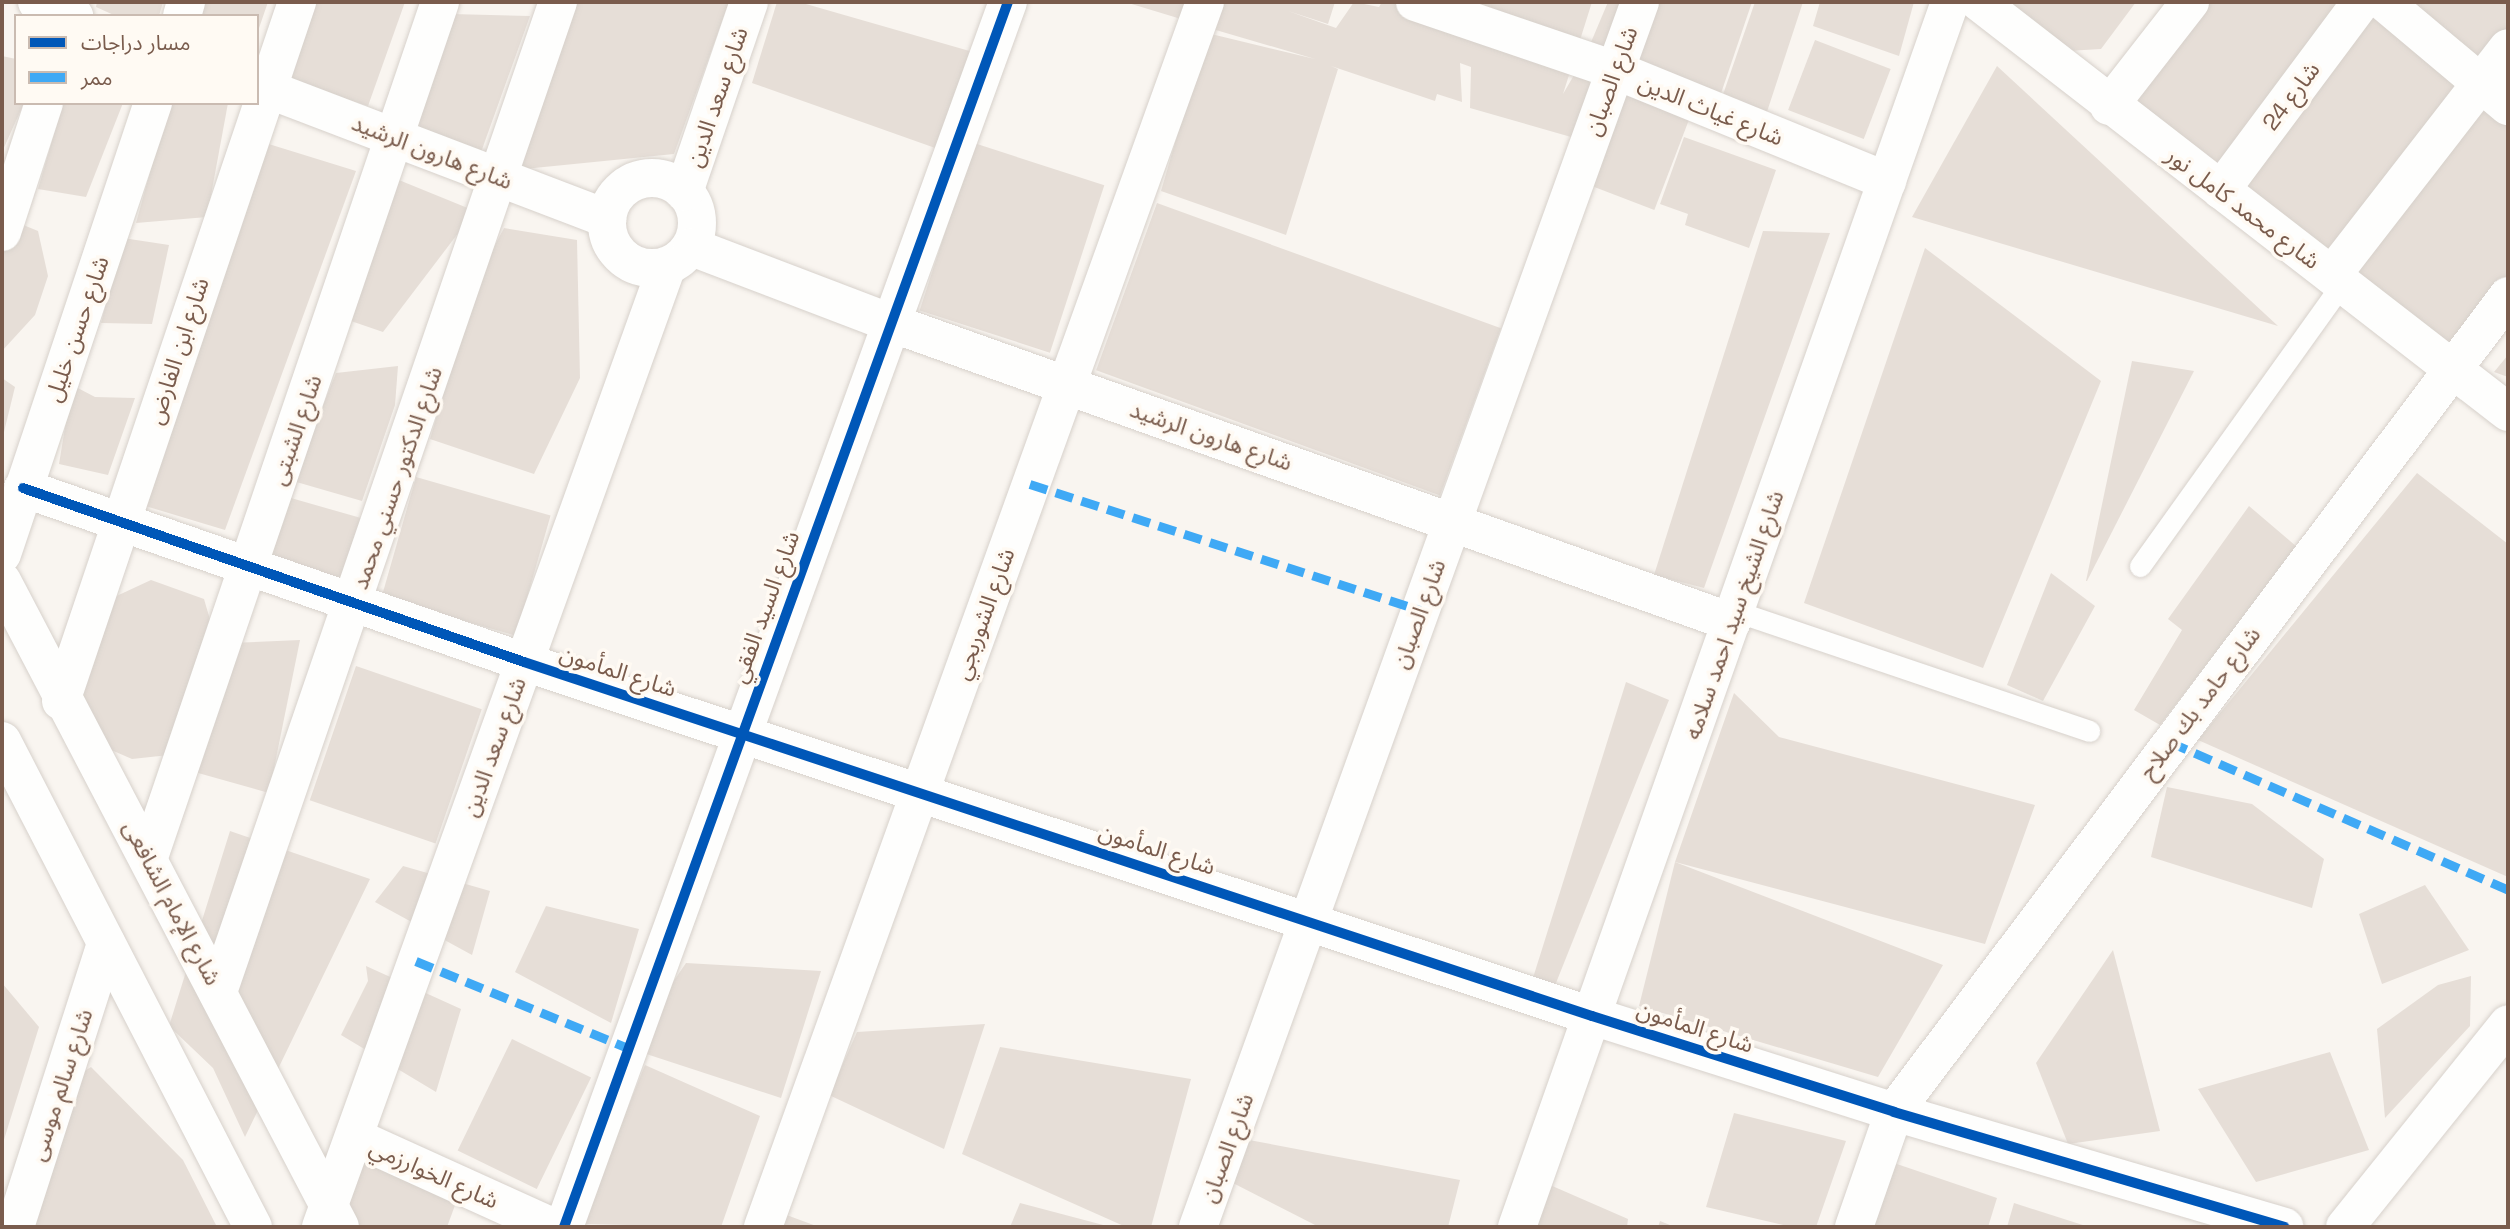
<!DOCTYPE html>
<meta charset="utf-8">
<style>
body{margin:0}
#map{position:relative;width:2510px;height:1229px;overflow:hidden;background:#f9f5f0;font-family:"Space Grotesk","Noto Sans Arabic",sans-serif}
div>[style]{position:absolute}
.building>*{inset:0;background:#e6ded7;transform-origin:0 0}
.roads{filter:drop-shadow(0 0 2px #d7d1cb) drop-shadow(0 0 2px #d7d1cb)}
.service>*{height:21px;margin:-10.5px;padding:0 10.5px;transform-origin:10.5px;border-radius:10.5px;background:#fefefd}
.minor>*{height:38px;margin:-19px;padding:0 19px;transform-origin:19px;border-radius:19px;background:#fefefd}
.minor>.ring{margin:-19px;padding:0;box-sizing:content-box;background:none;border:38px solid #fefefd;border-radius:50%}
.secondary>*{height:38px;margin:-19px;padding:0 19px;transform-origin:19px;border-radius:19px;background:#fefefd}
.quiet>*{height:9px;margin-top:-4.5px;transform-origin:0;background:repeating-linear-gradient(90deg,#3fa9f5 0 18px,transparent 0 27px)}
.cycleway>*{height:10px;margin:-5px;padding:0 5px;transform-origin:5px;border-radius:5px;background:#0057b8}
span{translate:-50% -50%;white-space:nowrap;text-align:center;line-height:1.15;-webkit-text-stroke:7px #fffaf3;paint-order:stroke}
.street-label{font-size:23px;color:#7a5c4d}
.frame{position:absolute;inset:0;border:4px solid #7a5c4d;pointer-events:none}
.legend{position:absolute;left:14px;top:14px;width:245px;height:91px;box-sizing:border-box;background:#fffaf3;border:2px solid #cabbb1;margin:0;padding:9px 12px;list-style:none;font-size:21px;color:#7a5c4d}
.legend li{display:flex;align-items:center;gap:14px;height:35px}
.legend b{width:35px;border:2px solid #cabbb1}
</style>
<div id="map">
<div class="building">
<div style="clip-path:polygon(97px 2px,163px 2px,159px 16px,116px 16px,96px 7px)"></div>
<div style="clip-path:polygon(199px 2px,268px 2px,258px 31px,257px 16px,194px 16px)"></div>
<div style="clip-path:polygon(315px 2px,405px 2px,368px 106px,287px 80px)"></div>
<div style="clip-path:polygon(575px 2px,729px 2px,674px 154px,514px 170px)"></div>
<div style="clip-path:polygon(777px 2px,799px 2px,973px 52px,938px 149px,752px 83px)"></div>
<div style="clip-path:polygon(1125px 2px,1187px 2px,1181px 19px)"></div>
<div style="clip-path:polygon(1219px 2px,1335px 2px,1328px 24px,1288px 11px,1336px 28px,1354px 2px,1379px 7px,1382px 2px,1592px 2px,1563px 94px,1581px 63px,1610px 72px,1585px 141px,1470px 108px,1471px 67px,1460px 63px,1462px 102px,1437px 94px,1435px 101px,1331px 66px,1338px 69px,1286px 235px,1161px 191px,1207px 33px,1315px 59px,1209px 28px)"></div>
<div style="clip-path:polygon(1608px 2px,1752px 2px,1716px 108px,1586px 54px)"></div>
<div style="clip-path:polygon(1755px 2px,1803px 2px,1763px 124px,1718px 109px)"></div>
<div style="clip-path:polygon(1820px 2px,1914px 2px,1899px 56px,1813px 26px)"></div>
<div style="clip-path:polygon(2004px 2px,2136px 2px,2101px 49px,2067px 51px)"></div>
<div style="clip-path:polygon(2190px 2px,2508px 2px,2508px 296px,2452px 370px,2109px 106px)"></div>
<div style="clip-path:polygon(451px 14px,530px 16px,480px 155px,405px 125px)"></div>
<div style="left:1815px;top:40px;width:81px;height:75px;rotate:21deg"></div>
<div style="clip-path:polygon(2px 56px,16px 59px,16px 103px,24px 103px,2px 152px)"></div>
<div style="clip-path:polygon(1997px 66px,2278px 326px,1912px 217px)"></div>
<div style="left:1620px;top:93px;width:74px;height:97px;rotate:21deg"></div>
<div style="clip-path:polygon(63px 103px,123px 103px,86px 197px,38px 189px)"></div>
<div style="clip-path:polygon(169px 103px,228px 103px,207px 217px,136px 223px)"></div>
<div style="clip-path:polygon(1684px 137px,1776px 170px,1749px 248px,1685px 225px,1688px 214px,1660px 204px)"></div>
<div style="clip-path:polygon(259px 141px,356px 171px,225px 530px,142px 505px)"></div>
<div style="left:974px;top:143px;width:137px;height:176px;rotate:18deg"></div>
<div style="clip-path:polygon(389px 176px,475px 211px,383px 332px,348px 320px)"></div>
<div style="left:1157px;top:203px;width:366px;height:178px;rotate:20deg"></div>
<div style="clip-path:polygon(16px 222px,38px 231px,48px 276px,35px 315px,2px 351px,2px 257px)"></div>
<div style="clip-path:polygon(504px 228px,577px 240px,580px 378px,534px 474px,430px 439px,478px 277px)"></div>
<div style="clip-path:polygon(1763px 231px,1830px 233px,1704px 588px,1654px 575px)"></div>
<div style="clip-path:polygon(123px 238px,169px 245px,152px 324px,101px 323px)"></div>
<div style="clip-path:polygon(1925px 248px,2101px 381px,1983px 668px,1804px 603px)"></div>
<div style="clip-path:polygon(2508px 355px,2508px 377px,2494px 372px)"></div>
<div style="clip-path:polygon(2132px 361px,2194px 371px,2087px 581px,2086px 581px)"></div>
<div style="clip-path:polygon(398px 366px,395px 405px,362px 501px,293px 481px,336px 373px)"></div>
<div style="clip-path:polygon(2px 378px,15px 387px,3px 436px,2px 436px)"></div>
<div style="clip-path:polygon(72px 385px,95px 397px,135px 398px,108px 475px,59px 464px)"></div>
<div style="clip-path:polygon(2417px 473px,2508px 544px,2508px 877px,2198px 740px)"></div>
<div style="left:416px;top:477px;width:140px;height:125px;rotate:16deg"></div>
<div style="left:284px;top:496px;width:81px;height:69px;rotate:16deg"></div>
<div style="clip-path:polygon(2249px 506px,2297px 547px,2160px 725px,2134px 710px,2182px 630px,2168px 619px)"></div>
<div style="clip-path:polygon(2051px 573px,2095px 606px,2043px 701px,2007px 685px)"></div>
<div style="clip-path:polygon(151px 580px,204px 599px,216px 640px,169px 755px,132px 759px,95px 743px,75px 705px,108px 600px)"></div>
<div style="clip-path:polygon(300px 640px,269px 793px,191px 771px,231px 643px)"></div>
<div style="left:356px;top:666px;width:133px;height:142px;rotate:19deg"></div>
<div style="clip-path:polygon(1626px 682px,1669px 700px,1554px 988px,1532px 981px)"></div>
<div style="clip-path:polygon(1734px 693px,1779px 737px,2035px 805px,1985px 944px,1675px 862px)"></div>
<div style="clip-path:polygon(2167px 787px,2252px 804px,2324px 859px,2312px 908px,2151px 857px)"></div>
<div style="clip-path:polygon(230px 831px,370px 879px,245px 1137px,213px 1068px,169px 1026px)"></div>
<div style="clip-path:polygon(1675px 862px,1943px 965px,1878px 1077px,1639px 1006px)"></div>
<div style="clip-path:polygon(403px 866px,490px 891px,472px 955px,375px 902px)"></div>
<div style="clip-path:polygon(2425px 885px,2469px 950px,2382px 984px,2359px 914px)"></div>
<div style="clip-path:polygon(546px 906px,639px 929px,611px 1023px,515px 972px)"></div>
<div style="clip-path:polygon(2113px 950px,2160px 1131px,2068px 1144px,2036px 1063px)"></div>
<div style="clip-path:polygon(686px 963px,821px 971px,781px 1098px,628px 1048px)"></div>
<div style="clip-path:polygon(366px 966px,461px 1009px,436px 1092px,341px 1035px,368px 981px)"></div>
<div style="clip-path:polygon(2471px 976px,2470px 1026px,2385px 1118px,2377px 1029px,2438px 985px)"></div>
<div style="clip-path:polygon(2px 983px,39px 1027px,2px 1146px)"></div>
<div style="clip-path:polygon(985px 1024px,944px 1149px,829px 1095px,857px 1032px)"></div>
<div style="left:512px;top:1039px;width:88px;height:124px;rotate:26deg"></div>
<div style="clip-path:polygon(1000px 1047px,1191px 1079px,1151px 1227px,1126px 1227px,962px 1154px)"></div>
<div style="clip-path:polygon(2330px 1052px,2369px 1150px,2256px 1182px,2198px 1089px)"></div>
<div style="clip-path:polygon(645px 1065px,760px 1116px,721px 1227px,581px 1224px)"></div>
<div style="clip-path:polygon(91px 1067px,183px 1160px,217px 1227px,32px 1227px,75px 1077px)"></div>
<div style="clip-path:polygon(1734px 1113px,1846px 1141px,1816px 1227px,1792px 1227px,1706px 1207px)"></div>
<div style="clip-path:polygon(1249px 1140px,1460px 1180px,1448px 1227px,1319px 1227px,1231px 1182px)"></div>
<div style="clip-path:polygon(365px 1153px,461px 1189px,447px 1227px,337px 1227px)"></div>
<div style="clip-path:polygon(1891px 1162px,1997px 1198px,1988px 1227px,1867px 1227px)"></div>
<div style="clip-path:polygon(1550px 1185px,1628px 1219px,1627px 1227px,1537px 1227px)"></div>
<div style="clip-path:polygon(1020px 1203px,1107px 1226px,1107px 1227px,1010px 1227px)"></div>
<div style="clip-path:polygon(2014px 1203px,2089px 1227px,2007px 1227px)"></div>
<div style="clip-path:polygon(773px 1210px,819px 1227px,767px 1227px)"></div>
<div style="clip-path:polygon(1660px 1221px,1675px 1227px,1658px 1227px)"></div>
</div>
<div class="roads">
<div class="service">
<div style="left:2140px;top:566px;width:347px;rotate:-54.4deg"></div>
<div style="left:1735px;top:611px;width:374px;rotate:18.7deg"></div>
</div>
<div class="minor">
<div style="left:37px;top:2px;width:40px;rotate:21deg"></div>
<div style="left:1415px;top:2px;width:211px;rotate:18.8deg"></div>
<div style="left:1615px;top:70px;width:294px;rotate:22.2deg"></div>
<div style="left:1979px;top:2px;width:669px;rotate:37.78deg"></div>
<div style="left:2384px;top:2px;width:162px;rotate:40deg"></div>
<div style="left:182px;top:16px;width:15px;rotate:-74deg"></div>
<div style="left:257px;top:85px;width:375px;rotate:20.9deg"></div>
<div style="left:2109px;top:106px;width:132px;rotate:-52.1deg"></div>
<div class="ring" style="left:607px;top:178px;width:52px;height:52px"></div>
<div style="left:2221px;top:190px;width:234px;rotate:-53.3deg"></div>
<div style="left:684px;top:192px;width:201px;rotate:-71.1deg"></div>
<div style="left:2px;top:232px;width:136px;rotate:-72deg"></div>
<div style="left:692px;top:247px;width:213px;rotate:20.9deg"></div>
<div style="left:891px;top:323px;width:892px;rotate:19.59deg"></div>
<div style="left:2332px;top:275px;width:287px;rotate:-52.2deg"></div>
<div style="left:23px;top:488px;width:530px;rotate:19.15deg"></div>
<div style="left:524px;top:662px;width:1125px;rotate:18.34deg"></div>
<div style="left:1592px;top:1016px;width:317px;rotate:17.6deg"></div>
<div style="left:1894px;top:1112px;width:407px;rotate:16.4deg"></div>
<div style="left:2px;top:554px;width:476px;rotate:-71.5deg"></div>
<div style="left:61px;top:701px;width:738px;rotate:-71.34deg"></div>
<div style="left:149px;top:857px;width:903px;rotate:-71.2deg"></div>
<div style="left:218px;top:992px;width:1047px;rotate:-71.05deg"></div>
<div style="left:354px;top:1137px;width:217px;rotate:24.4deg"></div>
<div style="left:15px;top:1227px;width:298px;rotate:-72.2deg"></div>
<div style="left:321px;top:1227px;width:1021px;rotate:-70.2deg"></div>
<div style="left:564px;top:1227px;width:1303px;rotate:-70.08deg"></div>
<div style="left:763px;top:1227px;width:1302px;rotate:-70.16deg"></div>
<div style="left:1198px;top:1227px;width:1302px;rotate:-70.16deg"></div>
<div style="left:1517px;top:1227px;width:1299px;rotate:-70.53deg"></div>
<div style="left:1854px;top:1227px;width:122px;rotate:-70.8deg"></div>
<div style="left:1894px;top:1112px;width:1021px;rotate:-53.04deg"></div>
<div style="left:2345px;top:1227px;width:260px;rotate:-51.2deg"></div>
</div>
<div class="secondary">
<div style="left:2px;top:581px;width:729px;rotate:62.38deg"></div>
<div style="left:2px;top:741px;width:547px;rotate:62.69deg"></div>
</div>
</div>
<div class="quiet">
<div style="left:1030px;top:484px;width:410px;rotate:17.9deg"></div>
<div style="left:2170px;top:742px;width:369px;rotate:23.6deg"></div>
<div style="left:416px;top:961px;width:229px;rotate:22.3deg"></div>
</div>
<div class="cycleway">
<div style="left:23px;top:488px;width:530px;rotate:19.15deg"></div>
<div style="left:524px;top:662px;width:1125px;rotate:18.34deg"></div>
<div style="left:1592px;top:1016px;width:317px;rotate:17.6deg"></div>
<div style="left:1894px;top:1112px;width:407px;rotate:16.4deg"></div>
<div style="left:564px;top:1227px;width:1303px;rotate:-70.08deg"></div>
</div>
<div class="street-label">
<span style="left:1611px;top:81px;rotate:-70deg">شارع الصبان</span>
<span style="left:2291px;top:96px;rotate:-53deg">شارع 24</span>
<span style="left:717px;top:97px;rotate:-71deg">شارع سعد الدين</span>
<span style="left:1711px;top:110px;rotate:22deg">شارع غياث الدين</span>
<span style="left:432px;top:152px;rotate:21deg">شارع هارون الرشيد</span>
<span style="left:2243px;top:208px;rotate:37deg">شارع محمد كامل نور</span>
<span style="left:77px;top:329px;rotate:-71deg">شارع حسن خليل</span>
<span style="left:178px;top:351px;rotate:-72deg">شارع ابن الفارض</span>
<span style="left:296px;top:430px;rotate:-71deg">شارع الشبتى</span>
<span style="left:1211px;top:436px;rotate:19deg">شارع هارون الرشيد</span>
<span style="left:397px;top:478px;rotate:-71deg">شارع الدكتور حسني محمد</span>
<span style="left:765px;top:607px;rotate:-70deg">شارع السيد الفقي</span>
<span style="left:984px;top:614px;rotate:-70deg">شارع الشوربجي</span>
<span style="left:1419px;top:614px;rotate:-70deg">شارع الصبان</span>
<span style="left:1734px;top:615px;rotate:-71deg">شارع الشيخ سيد احمد سلامه</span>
<span style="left:618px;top:671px;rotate:18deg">شارع المأمون</span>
<span style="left:2200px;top:703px;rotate:-53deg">شارع حامد بك صلاح</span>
<span style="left:494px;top:747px;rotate:-70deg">شارع سعد الدين</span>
<span style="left:1157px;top:849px;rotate:18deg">شارع المأمون</span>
<span style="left:172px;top:903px;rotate:62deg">شارع الإمام الشافعى</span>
<span style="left:1695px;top:1027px;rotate:18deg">شارع المأمون</span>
<span style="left:61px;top:1085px;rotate:-72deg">شارع سالم موسى</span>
<span style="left:1227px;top:1148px;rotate:-70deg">شارع الصبان</span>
<span style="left:434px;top:1174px;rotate:24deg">شارع الخوارزمي</span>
</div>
<div class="frame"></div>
<ul class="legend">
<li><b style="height:9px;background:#0057b8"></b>مسار دراجات</li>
<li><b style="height:9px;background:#3fa9f5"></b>ممر</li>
</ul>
</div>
